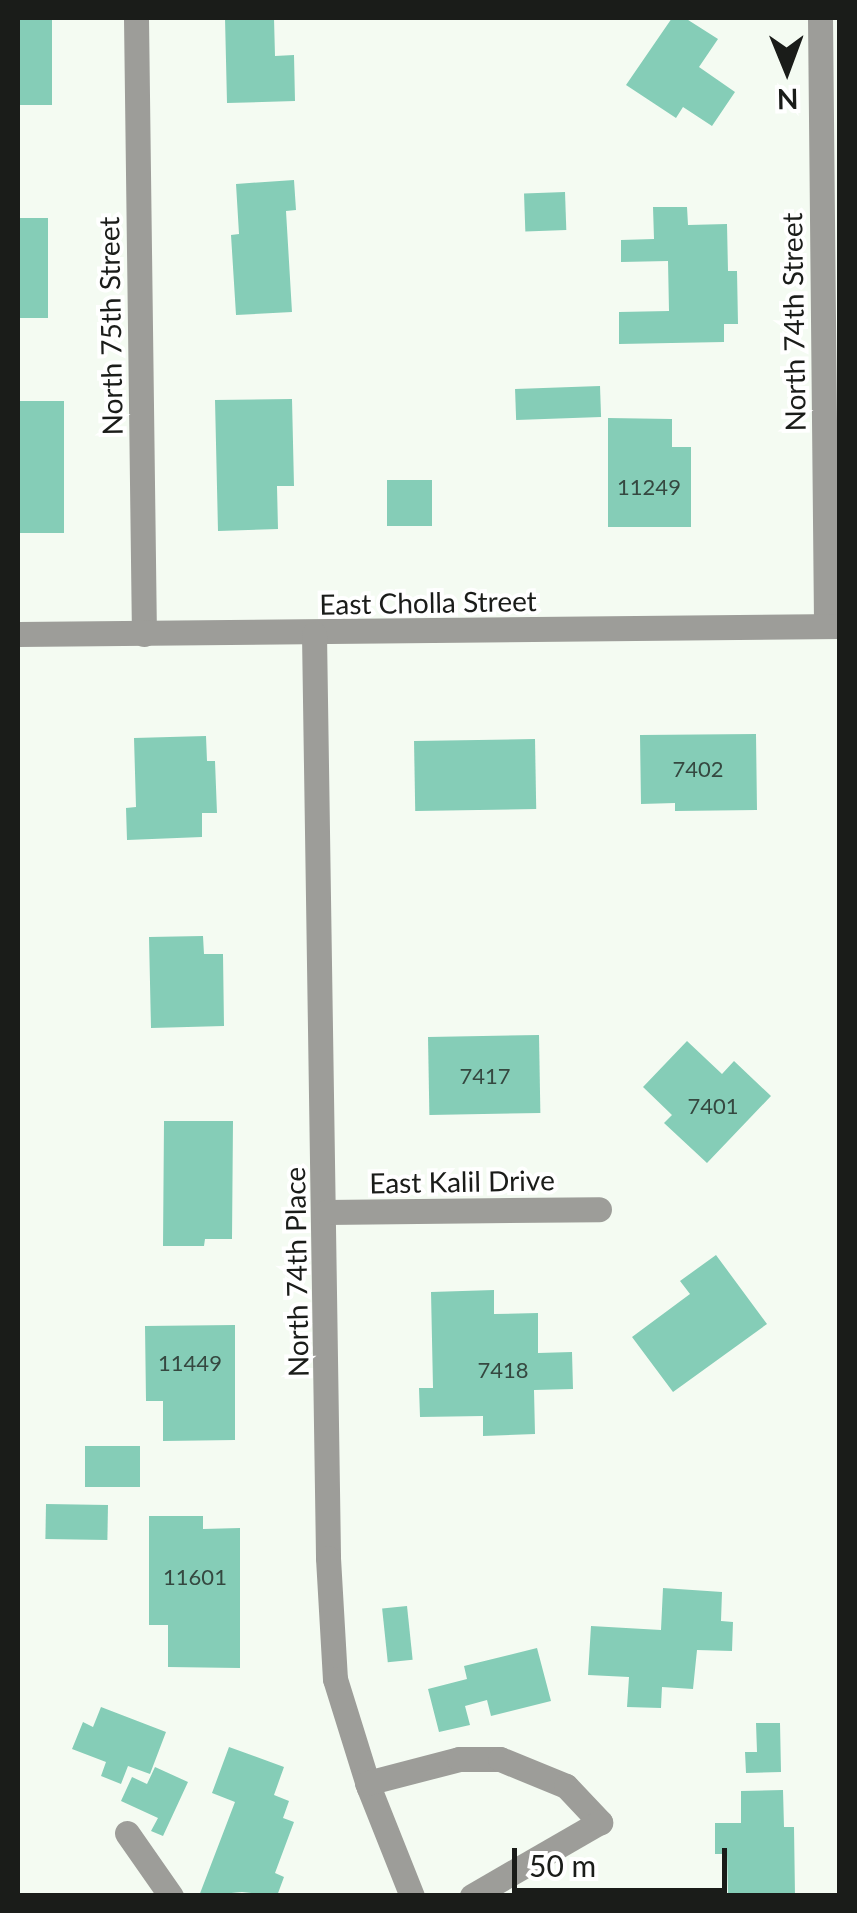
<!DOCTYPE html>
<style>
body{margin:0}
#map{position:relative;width:857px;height:1913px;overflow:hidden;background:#f4fbf2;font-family:Lato,sans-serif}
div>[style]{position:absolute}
.building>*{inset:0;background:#85cdb7;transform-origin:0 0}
.minor>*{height:25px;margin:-12.5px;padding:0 12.5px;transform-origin:12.5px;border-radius:12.5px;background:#9d9d99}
span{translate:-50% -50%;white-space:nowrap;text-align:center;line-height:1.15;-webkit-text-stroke:8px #fff;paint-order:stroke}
.number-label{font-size:22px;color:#354840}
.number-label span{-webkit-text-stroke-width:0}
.street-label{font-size:28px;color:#1a1c19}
.frame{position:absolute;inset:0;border:20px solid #1a1c19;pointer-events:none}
.north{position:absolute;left:737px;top:20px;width:100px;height:100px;-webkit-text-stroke:8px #fff;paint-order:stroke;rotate:179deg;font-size:28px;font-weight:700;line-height:40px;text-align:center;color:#1a1c19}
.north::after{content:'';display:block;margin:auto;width:35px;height:45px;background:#1a1c19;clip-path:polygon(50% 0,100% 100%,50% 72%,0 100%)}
.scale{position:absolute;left:512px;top:1848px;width:215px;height:45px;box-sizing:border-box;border:5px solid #1a1c19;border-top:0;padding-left:12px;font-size:30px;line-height:35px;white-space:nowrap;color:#1a1c19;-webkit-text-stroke:8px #fff;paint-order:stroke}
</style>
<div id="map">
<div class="building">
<div style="left:18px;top:18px;width:34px;height:87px"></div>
<div style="clip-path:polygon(225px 18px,274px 18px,275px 56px,294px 55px,295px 101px,227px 103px)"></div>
<div style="clip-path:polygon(672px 18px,685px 18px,718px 39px,699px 67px,735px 92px,712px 126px,683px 107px,676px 118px,626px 85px)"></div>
<div style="clip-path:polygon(294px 180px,296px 210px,286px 211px,292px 312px,236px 315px,231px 235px,239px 234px,236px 184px)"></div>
<div style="left:565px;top:192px;width:38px;height:41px;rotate:88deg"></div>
<div style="clip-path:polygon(653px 207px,687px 207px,688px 225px,727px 224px,728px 271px,737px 271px,738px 324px,724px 324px,724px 342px,619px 344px,619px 312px,669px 311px,668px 261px,621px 262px,621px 240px,654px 239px)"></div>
<div style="left:18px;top:218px;width:30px;height:100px"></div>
<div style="left:600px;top:386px;width:31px;height:85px;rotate:88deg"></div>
<div style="clip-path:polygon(292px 399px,294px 486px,277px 486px,278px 529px,218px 531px,215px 400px)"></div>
<div style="left:18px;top:401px;width:46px;height:132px"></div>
<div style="clip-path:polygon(608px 418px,672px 419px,672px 447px,691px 447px,691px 527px,608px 527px)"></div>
<div style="left:387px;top:480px;width:45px;height:46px"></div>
<div style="clip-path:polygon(756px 734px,757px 810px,675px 811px,675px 803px,641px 804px,640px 735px)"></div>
<div style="clip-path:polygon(206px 736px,207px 761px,215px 761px,217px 813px,202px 813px,202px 837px,127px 840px,126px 808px,136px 807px,134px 738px)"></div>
<div style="left:535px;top:739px;width:70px;height:121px;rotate:89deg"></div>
<div style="clip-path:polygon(203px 936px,204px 954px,223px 954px,224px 1026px,151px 1028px,149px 937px)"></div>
<div style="left:539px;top:1035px;width:78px;height:111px;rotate:89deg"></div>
<div style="clip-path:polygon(687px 1041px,722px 1074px,734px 1061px,771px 1096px,707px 1163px,664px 1123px,672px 1115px,643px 1087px)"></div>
<div style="clip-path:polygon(164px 1121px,233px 1121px,232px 1239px,205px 1239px,204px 1246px,163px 1246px)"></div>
<div style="clip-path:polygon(716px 1255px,767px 1324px,673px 1392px,632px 1337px,690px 1294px,680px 1281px)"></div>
<div style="clip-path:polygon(494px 1290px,494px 1314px,538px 1313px,538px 1353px,572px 1352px,573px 1389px,534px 1390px,535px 1434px,483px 1436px,483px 1416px,420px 1417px,419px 1388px,433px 1388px,431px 1292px)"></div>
<div style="clip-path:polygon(235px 1325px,235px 1440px,163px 1441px,163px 1401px,146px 1401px,145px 1326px)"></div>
<div style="left:140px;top:1446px;width:41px;height:55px;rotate:90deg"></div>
<div style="left:46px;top:1504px;width:62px;height:35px;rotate:1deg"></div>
<div style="clip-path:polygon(149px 1516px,203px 1516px,203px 1529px,240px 1528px,240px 1668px,168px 1667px,168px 1625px,149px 1625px)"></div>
<div style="clip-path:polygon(663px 1588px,722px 1592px,721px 1621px,733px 1622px,732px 1651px,697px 1650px,693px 1689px,662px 1687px,661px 1708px,627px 1707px,629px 1677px,588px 1675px,591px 1626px,661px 1630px)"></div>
<div style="left:407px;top:1606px;width:54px;height:25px;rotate:84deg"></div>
<div style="clip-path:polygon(537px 1648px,551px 1701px,491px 1716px,487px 1700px,465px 1706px,470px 1725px,439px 1732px,428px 1689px,467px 1679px,464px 1666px)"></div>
<div style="clip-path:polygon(101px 1707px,166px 1732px,150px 1774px,128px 1766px,121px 1784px,101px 1776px,106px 1762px,72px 1749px,83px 1722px,93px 1727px)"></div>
<div style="clip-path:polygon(756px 1723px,780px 1723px,781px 1772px,746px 1773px,745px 1752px,757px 1752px)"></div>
<div style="clip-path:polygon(229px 1747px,284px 1767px,274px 1795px,289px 1801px,283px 1818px,294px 1822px,275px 1873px,284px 1877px,277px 1896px,242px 1892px,199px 1896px,235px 1802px,212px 1793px)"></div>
<div style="clip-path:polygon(155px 1767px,188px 1782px,163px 1836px,151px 1831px,158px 1818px,121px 1801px,132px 1777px,147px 1784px)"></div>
<div style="clip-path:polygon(783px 1790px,784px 1827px,794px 1827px,795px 1896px,728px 1896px,727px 1854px,715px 1854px,715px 1823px,741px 1823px,741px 1791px)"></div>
</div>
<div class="minor">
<div style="left:136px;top:18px;width:616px;rotate:89.26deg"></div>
<div style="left:820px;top:18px;width:608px;rotate:89.43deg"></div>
<div style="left:18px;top:634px;width:822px;rotate:-0.56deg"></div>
<div style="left:314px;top:634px;width:924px;rotate:89.13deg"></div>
<div style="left:328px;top:1558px;width:121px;rotate:86.7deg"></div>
<div style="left:335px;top:1679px;width:114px;rotate:72.7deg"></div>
<div style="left:369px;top:1788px;width:116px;rotate:68.3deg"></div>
<div style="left:326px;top:1212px;width:273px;rotate:-0.6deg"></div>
<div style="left:367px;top:1783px;width:95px;rotate:-14.6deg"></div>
<div style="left:459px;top:1759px;width:41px"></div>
<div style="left:500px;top:1759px;width:71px;rotate:22.2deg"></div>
<div style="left:566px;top:1786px;width:50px;rotate:46.6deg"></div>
<div style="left:600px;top:1822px;width:148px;rotate:150deg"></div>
<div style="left:127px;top:1833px;width:77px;rotate:55.1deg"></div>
</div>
<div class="number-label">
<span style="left:649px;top:487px">11249</span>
<span style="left:698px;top:769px">7402</span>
<span style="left:485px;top:1076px">7417</span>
<span style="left:713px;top:1106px">7401</span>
<span style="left:190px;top:1363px">11449</span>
<span style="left:503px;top:1370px">7418</span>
<span style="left:195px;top:1577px">11601</span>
</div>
<div class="street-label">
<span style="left:793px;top:322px;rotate:-91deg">North 74th Street</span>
<span style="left:110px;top:326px;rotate:-91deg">North 75th Street</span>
<span style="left:428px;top:602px;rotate:-1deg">East Cholla Street</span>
<span style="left:462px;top:1181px;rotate:-1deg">East Kalil Drive</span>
<span style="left:296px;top:1272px;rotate:-91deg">North 74th Place</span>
</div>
<div class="frame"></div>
<div class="north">N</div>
<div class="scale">50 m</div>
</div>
